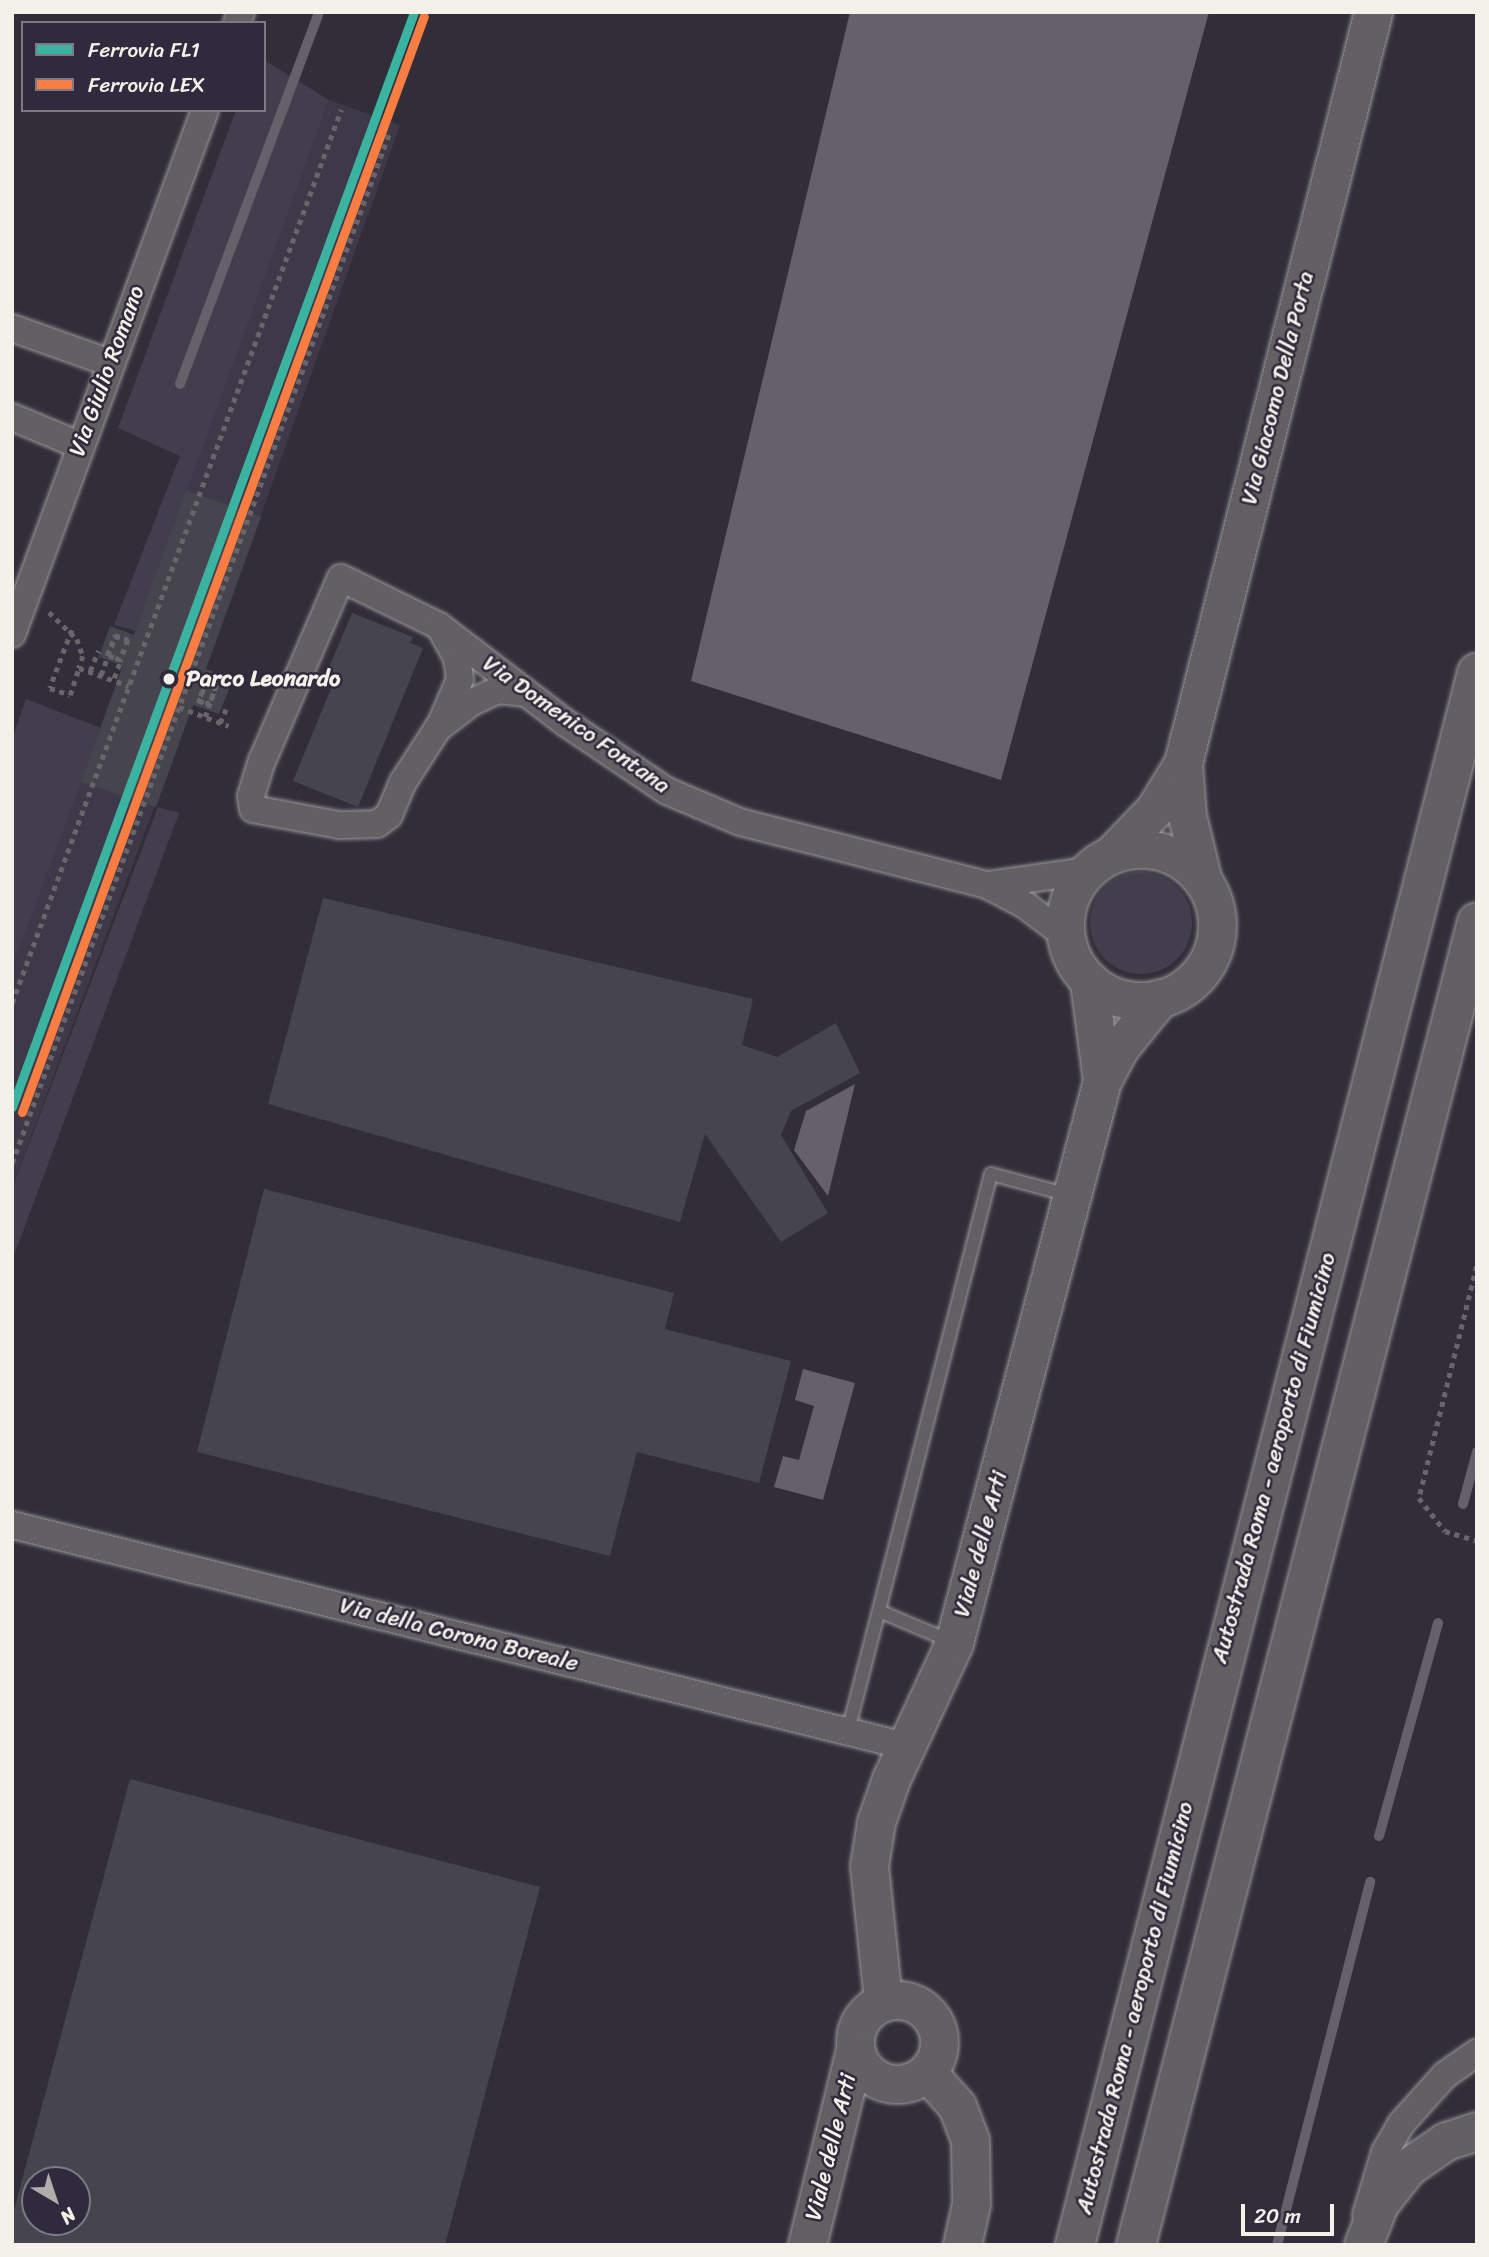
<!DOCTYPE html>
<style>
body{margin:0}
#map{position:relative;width:1489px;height:2257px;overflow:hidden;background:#312e39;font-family:Sriracha,sans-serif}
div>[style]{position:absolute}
.built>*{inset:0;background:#3e3948}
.green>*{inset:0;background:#423e4d}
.round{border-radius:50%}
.water>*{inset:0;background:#65616b}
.stream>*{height:10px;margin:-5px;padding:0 5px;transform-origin:5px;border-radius:5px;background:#65616b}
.building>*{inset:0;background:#46444c}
.path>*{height:4.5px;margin-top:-2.25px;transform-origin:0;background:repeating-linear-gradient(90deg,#68666b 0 5px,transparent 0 10px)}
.roads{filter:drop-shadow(0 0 2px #9a989b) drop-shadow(0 0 2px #9a989b)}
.lane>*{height:12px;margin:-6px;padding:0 6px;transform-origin:6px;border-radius:6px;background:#626063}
.street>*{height:26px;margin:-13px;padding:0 13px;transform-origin:13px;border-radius:13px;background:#626063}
.secondary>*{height:37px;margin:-18.5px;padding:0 18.5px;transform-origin:18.5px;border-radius:18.5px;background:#626063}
.secondary>.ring{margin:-18.5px;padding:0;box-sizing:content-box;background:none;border:37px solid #626063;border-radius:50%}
.highway>*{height:38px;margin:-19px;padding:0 19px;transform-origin:19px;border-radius:19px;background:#626063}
.path-bridge>*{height:4.5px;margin-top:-2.25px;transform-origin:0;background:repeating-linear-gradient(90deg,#68666b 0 5px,transparent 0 10px)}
.rail-1>*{height:9px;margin:-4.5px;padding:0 4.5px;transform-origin:4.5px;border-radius:4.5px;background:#3ab4a0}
.rail-2>*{height:9px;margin:-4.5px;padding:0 4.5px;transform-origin:4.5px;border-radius:4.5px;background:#f77d43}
.dots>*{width:19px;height:19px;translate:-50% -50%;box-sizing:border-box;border:4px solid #2f2a3d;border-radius:50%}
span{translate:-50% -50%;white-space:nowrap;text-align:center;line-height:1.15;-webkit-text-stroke:5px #2f2a3d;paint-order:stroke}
.street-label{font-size:23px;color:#f4f1e8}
.stop-label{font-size:23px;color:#f4f1e8;font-weight:700}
.left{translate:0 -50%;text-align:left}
.frame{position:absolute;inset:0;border:14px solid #f4f1e8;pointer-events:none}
.legend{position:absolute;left:21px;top:21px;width:245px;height:91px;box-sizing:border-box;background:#2f2a3d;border:2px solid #7e7a81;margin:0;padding:9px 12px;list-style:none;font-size:21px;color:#f4f1e8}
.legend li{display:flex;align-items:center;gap:14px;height:35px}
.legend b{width:35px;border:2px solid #7e7a81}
.north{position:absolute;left:21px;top:2166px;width:70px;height:70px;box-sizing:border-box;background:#2f2a3d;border:2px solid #7e7a81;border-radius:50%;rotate:141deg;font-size:19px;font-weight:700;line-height:28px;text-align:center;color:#f4f1e8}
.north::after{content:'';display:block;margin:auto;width:24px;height:32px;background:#b0adab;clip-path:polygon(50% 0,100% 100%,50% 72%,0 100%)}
.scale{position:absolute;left:1241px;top:2204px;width:93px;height:32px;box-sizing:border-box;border:4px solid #f4f1e8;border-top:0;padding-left:9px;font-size:21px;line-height:24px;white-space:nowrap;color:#f4f1e8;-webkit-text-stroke:5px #2f2a3d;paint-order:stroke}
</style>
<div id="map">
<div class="built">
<div style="clip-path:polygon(329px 100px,400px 125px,206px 669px,12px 1187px,12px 969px)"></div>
</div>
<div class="green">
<div style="clip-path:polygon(264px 60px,329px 100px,136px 631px,114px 625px,180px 456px,118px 428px,236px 110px,264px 110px)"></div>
<div style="clip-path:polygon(26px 699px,101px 728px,12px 969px,12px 739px)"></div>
<div style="clip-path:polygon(158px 807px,179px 813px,12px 1261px,12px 1188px)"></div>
<div class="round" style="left:1090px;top:872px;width:102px;height:102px"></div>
</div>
<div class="water">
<div style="clip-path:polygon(850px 12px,1209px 12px,1001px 780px,691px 681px)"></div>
<div style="clip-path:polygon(855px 1084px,828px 1196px,794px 1150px,806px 1111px)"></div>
<div style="clip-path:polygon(803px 1369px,855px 1383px,823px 1500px,774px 1487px,783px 1456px,799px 1460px,814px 1406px,795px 1400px)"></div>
</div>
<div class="stream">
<div style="left:180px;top:384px;width:397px;rotate:-69.5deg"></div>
<div style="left:1463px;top:1504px;width:54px;rotate:-74.9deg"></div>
<div style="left:1379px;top:1836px;width:221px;rotate:-74.5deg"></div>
<div style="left:1277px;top:2245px;width:375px;rotate:-75.6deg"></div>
</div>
<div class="building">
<div style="clip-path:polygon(186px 490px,261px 517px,206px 669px,233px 679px,219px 714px,193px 705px,156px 807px,81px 782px,123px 666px,99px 657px,110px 626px,134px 635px)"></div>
<div style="clip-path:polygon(352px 613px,413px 637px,410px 643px,423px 648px,358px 807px,293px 781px,337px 674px,328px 670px)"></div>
<div style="clip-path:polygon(323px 898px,753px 999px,742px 1045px,777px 1057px,836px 1023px,860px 1073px,791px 1111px,781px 1135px,828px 1213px,781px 1242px,705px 1134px,680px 1222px,268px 1104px)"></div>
<div style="clip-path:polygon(264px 1189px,674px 1293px,665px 1329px,791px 1361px,759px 1483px,637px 1452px,610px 1556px,197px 1452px)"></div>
<div style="clip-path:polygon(evenodd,130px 1779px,540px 1887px,445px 2245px,12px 2245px,12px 2217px,130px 1779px,35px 2180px,77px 2180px,77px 2222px,35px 2222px,35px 2180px)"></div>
</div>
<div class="path">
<div style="left:49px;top:612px;width:39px;rotate:44deg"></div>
<div style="left:77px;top:639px;width:18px;rotate:71deg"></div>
<div style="left:83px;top:656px;width:13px;rotate:108deg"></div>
<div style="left:72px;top:630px;width:62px;rotate:110.8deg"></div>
<div style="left:50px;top:688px;width:21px;rotate:19deg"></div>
<div style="left:70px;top:695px;width:28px;rotate:-72deg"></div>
<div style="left:79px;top:668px;width:53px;rotate:19.8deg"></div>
<div style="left:90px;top:671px;width:22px;rotate:-68deg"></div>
<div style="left:101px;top:675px;width:41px;rotate:-70.3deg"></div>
<div style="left:115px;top:636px;width:14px;rotate:17deg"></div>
<div style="left:128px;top:640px;width:22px;rotate:112deg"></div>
<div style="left:120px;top:660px;width:6px;rotate:-162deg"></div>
<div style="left:114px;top:678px;width:17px;rotate:-69deg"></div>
<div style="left:179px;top:707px;width:53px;rotate:20.8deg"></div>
<div style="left:205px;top:717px;width:34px;rotate:-71deg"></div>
<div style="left:216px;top:685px;width:10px;rotate:-163deg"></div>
<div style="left:206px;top:682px;width:20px;rotate:110deg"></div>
<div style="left:199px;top:701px;width:6px;rotate:18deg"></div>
<div style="left:220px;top:723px;width:15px;rotate:-67deg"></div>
<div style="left:12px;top:1003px;width:952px;rotate:-69.78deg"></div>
<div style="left:12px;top:1163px;width:1099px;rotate:-69.88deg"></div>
<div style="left:1477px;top:1266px;width:239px;rotate:104deg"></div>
<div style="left:1419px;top:1498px;width:42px;rotate:51.8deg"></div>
<div style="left:1445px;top:1531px;width:34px;rotate:17deg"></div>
</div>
<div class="roads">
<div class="lane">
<div style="left:879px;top:1611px;width:77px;rotate:22.9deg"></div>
<div style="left:848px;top:1731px;width:575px;rotate:-75.6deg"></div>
<div style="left:991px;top:1174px;width:81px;rotate:15.1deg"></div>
</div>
<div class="street">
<div style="left:237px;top:23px;width:12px;rotate:-70deg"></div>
<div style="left:12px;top:328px;width:104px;rotate:19.7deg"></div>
<div style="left:12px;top:417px;width:73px;rotate:22.7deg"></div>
<div style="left:442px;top:631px;width:31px;rotate:61deg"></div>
<div style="left:457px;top:658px;width:21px;rotate:82deg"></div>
<div style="left:460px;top:679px;width:46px;rotate:113.2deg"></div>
<div style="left:12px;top:634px;width:558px;rotate:-69.78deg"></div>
<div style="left:525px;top:693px;width:27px;rotate:-174deg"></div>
<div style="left:498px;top:690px;width:29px;rotate:155deg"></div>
<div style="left:472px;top:702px;width:43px;rotate:142.6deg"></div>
<div style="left:438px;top:728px;width:64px;rotate:122.9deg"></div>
<div style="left:403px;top:782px;width:36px;rotate:113deg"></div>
<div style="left:389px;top:815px;width:15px;rotate:143deg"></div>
<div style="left:377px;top:824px;width:38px;rotate:178deg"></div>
<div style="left:339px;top:825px;width:87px;rotate:-169.5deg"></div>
<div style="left:253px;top:809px;width:13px;rotate:-99deg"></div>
<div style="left:251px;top:796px;width:37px;rotate:-73deg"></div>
<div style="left:262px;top:761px;width:199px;rotate:-66.7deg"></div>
<div style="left:341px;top:578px;width:109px;rotate:26.1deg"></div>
<div style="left:439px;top:626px;width:160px;rotate:37.4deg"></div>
<div style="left:566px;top:723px;width:122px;rotate:34deg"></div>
<div style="left:667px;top:791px;width:79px;rotate:23deg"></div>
<div style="left:740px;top:822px;width:255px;rotate:14.3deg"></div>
<div style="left:987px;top:885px;width:43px;rotate:27.8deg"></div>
<div style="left:1025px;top:905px;width:50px;rotate:36.9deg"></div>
<div style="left:987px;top:885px;width:101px;rotate:-8deg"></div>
<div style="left:12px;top:1525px;width:921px;rotate:13.89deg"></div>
<div style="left:1366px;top:2215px;width:66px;rotate:-73.2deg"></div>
<div style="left:1385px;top:2152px;width:32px;rotate:-60deg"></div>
<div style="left:1401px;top:2124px;width:66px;rotate:-48.1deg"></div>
<div style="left:1445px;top:2075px;width:39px;rotate:-35deg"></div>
</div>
<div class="secondary">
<div style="left:1183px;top:763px;width:53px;rotate:85.7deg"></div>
<div style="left:1187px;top:816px;width:67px;rotate:76.2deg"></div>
<div class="ring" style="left:1065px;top:849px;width:115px;height:115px"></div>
<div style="left:1112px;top:854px;width:62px;rotate:-46.3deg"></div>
<div style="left:1155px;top:809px;width:54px;rotate:-58.7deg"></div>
<div style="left:1183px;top:763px;width:775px;rotate:-75.8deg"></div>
<div style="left:1089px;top:982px;width:100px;rotate:82.5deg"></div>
<div class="ring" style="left:855px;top:2000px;width:47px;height:47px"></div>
<div style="left:883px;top:2001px;width:136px;rotate:-95.9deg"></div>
<div style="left:869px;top:1866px;width:45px;rotate:-81deg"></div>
<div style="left:876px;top:1822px;width:46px;rotate:-70.8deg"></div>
<div style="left:891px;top:1779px;width:150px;rotate:-65.1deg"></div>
<div style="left:954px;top:1643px;width:581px;rotate:-75.25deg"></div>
<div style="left:1102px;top:1081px;width:40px;rotate:-62deg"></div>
<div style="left:1121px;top:1046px;width:62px;rotate:-50.9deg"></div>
<div style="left:927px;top:2072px;width:45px;rotate:48.6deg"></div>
<div style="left:957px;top:2106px;width:36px;rotate:69deg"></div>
<div style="left:970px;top:2140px;width:64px;rotate:89.1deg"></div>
<div style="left:971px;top:2204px;width:42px;rotate:102.4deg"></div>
<div style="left:807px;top:2245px;width:201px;rotate:-76.2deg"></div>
<div style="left:1363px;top:2245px;width:44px;rotate:-68.7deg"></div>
<div style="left:1379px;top:2204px;width:47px;rotate:-51.9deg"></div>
<div style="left:1408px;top:2167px;width:46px;rotate:-34.4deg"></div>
<div style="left:1446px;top:2141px;width:33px;rotate:-18deg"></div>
</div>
<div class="highway">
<div style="left:1075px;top:2245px;width:1623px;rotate:-75.66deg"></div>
<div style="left:1136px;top:2245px;width:1366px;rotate:-75.55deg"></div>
</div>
</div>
<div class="path-bridge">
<div style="left:114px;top:658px;width:8px;rotate:-157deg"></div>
<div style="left:107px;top:655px;width:22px;rotate:-68deg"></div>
<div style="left:115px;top:635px;width:14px;rotate:21deg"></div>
<div style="left:128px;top:640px;width:23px;rotate:110deg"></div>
<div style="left:198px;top:703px;width:22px;rotate:-69deg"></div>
<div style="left:206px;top:682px;width:11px;rotate:22deg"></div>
<div style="left:216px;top:686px;width:19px;rotate:108deg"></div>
<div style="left:210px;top:704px;width:5px;rotate:-169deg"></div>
</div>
<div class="rail-1">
<div style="left:12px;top:1107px;width:1166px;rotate:-69.84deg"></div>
</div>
<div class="rail-2">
<div style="left:22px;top:1112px;width:1167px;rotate:-69.86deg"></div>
</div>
<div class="dots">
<div style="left:169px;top:679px;background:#f4f1e8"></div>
</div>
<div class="street-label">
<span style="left:107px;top:371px;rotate:-70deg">Via Giulio Romano</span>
<span style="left:1278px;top:388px;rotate:-76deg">Via Giacomo Della Porta</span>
<span style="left:576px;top:725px;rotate:35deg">Via Domenico Fontana</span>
<span style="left:1274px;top:1458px;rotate:-75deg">Autostrada Roma - aeroporto di Fiumicino</span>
<span style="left:981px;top:1544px;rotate:-75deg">Viale delle Arti</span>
<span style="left:459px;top:1635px;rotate:14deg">Via della Corona Boreale</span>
<span style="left:1135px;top:2008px;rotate:-76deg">Autostrada Roma - aeroporto di Fiumicino</span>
<span style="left:831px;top:2147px;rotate:-76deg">Viale delle Arti</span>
</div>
<div class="stop-label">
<span class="left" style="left:186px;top:679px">Parco Leonardo</span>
</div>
<div class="frame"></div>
<ul class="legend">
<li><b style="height:9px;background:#3ab4a0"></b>Ferrovia FL1</li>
<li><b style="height:9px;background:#f77d43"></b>Ferrovia LEX</li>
</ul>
<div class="north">N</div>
<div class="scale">20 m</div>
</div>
